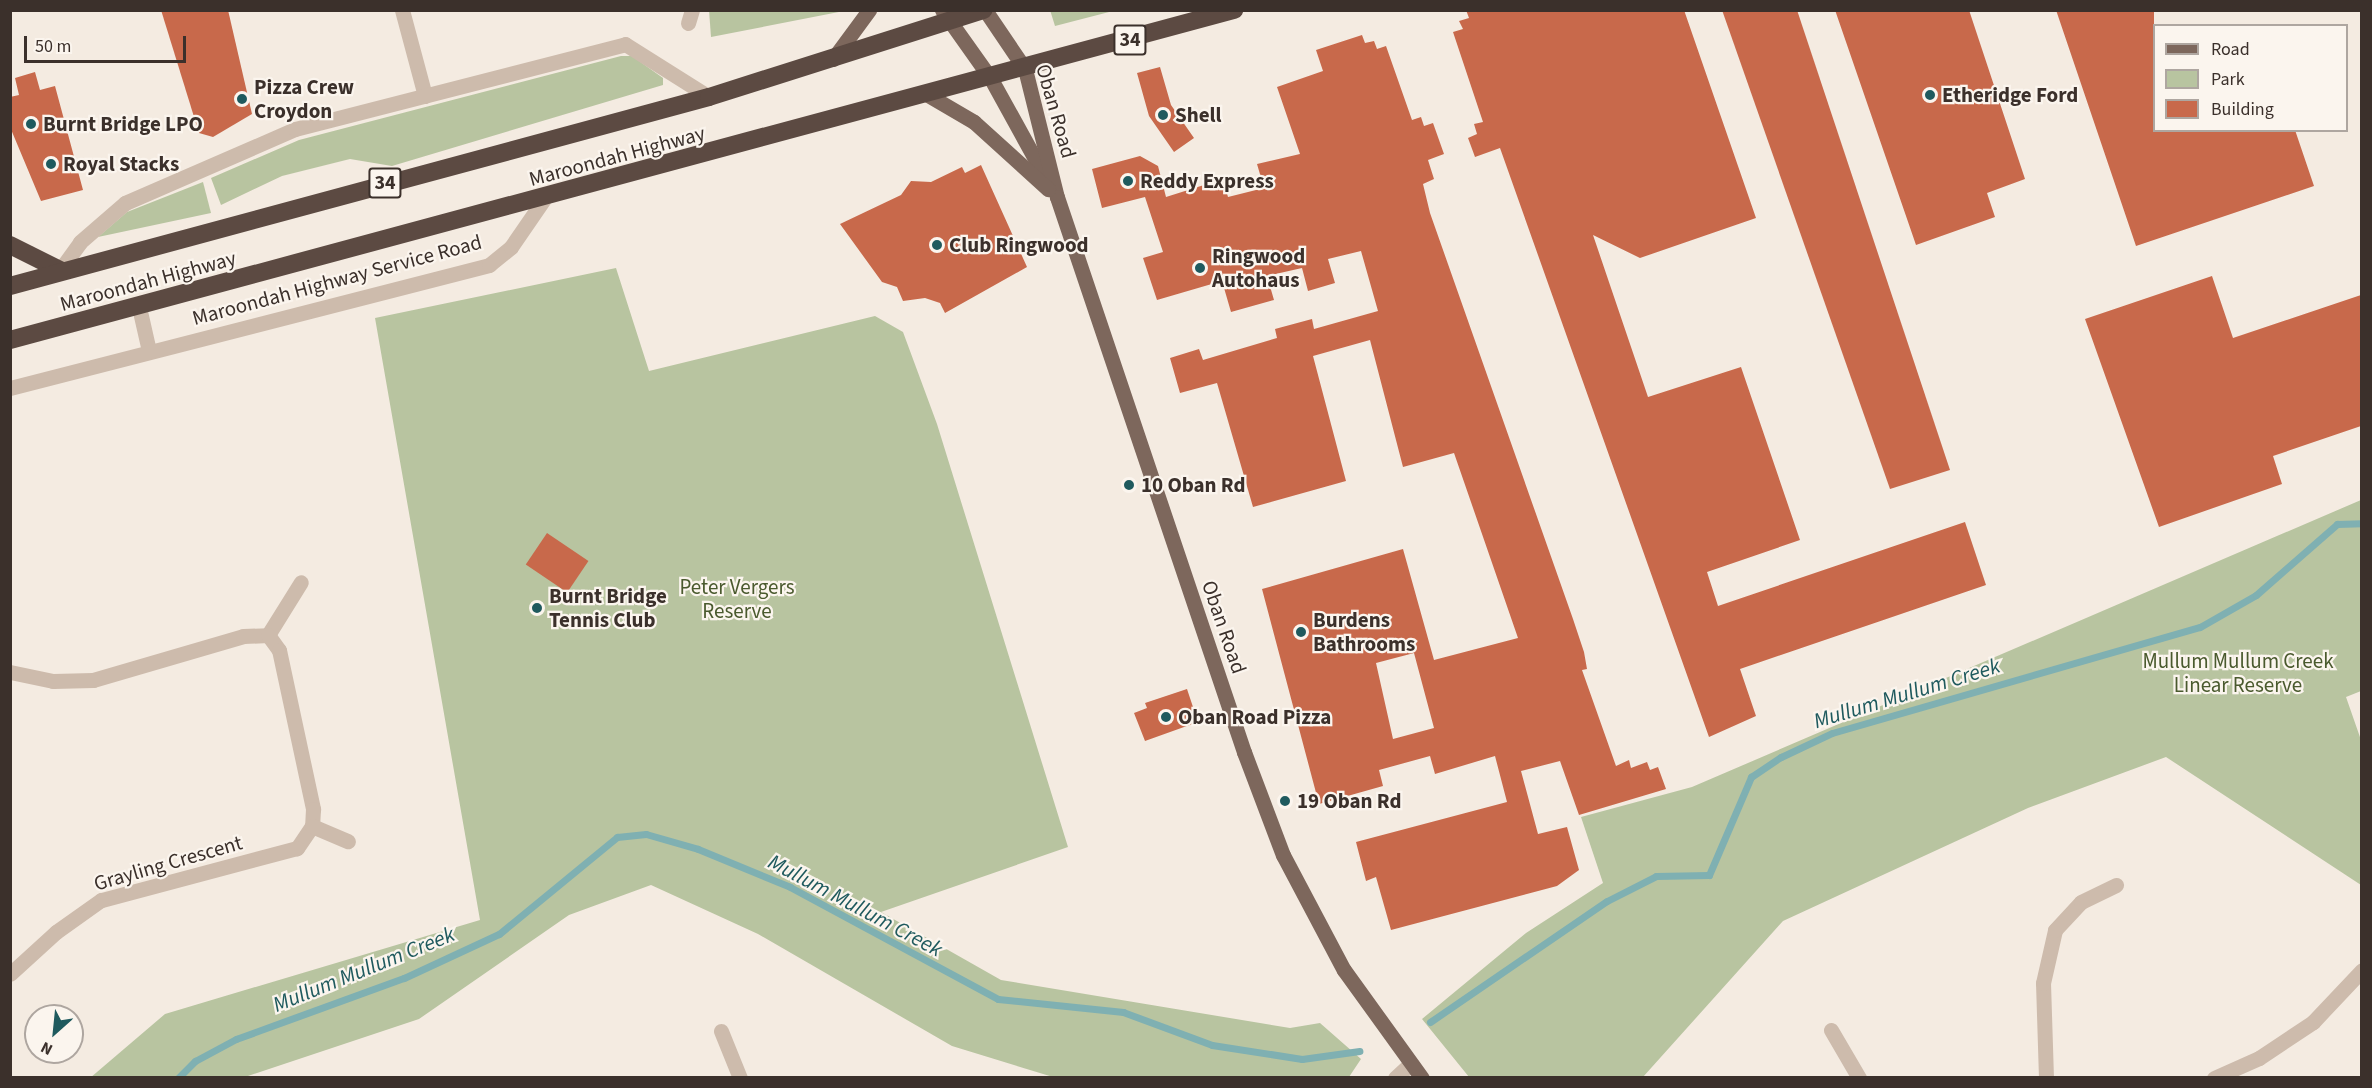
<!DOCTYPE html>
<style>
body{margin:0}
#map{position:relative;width:2372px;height:1088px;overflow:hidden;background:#f4ebe1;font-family:"Source Sans 3",sans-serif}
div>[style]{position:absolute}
.green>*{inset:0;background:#b8c4a0}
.stream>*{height:7px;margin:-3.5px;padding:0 3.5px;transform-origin:3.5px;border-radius:3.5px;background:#7fb0b2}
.building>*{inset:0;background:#c8694b;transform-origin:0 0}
.minor>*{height:15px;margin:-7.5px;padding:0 7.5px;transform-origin:7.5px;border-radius:7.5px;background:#cdbbac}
.major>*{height:15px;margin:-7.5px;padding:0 7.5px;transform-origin:7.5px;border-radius:7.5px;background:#7d675c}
.highway>*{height:18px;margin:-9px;padding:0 9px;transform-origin:9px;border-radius:9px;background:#5c4a42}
.dots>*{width:16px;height:16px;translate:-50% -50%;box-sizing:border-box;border:3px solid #fbf5ee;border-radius:50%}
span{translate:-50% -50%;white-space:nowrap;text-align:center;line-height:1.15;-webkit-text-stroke:4.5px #fbf5ee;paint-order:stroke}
.shield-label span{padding:2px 4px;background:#fbf5ee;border:2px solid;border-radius:4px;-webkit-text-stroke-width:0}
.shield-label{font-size:20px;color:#3b302b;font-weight:700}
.poi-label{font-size:21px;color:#3b302b;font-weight:700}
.left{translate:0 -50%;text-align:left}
.street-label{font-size:21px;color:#3b302b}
.park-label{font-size:21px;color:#4a5a2e}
.water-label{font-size:22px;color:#1f5a5e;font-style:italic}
.frame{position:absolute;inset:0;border:12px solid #3b302b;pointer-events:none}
.legend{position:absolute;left:2153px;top:24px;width:195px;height:108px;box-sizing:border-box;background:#fbf5ee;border:2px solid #aea6a0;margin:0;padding:8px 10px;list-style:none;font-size:18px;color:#3b302b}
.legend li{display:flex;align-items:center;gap:12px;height:30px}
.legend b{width:30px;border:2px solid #aea6a0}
.north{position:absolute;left:24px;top:1004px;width:60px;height:60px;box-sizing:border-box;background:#fbf5ee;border:2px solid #aea6a0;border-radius:50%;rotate:207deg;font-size:16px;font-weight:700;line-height:24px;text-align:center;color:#3b302b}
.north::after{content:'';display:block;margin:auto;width:21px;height:27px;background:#1f5a5e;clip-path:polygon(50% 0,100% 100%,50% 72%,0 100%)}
.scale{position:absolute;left:24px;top:36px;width:162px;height:27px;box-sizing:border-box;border:3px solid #3b302b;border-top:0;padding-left:8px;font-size:18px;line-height:21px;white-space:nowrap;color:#3b302b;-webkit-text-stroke:4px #fbf5ee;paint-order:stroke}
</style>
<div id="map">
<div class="green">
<div style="clip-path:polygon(709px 10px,844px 10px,844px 11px,711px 37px)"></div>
<div style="clip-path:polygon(1050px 10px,1113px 10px,1113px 11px,1055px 26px)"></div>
<div style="clip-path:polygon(621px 56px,632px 56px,663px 78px,663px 85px,392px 166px,350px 159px,282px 176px,221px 205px,211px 178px,299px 140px)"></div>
<div style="clip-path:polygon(203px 182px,211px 213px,98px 237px,127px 212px)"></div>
<div style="clip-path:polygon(616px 268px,649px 371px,875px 316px,903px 332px,937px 424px,1068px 847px,881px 912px,1001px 980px,1290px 1028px,1320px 1023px,1361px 1059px,1349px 1077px,1053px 1077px,952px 1046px,758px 934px,651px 885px,569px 915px,419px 1019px,245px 1077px,90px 1078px,165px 1014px,480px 920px,375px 318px)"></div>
<div style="clip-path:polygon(2361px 500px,2361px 691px,2346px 697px,2361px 740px,2361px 885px,2166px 757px,2028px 808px,1783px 921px,1643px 1077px,1469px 1077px,1422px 1019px,1526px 933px,1603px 883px,1581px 817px,1692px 787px)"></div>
</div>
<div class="stream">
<div style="left:1430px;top:1022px;width:214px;rotate:-34.4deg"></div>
<div style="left:1607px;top:901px;width:55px;rotate:-27deg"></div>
<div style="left:1656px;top:876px;width:53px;rotate:-1.1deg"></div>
<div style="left:1709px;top:875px;width:107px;rotate:-66.8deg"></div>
<div style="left:1751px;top:777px;width:36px;rotate:-34deg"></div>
<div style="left:1781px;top:757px;width:56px;rotate:-25.2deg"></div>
<div style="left:1832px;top:733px;width:383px;rotate:-16.1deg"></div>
<div style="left:2200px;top:627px;width:64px;rotate:-29.7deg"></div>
<div style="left:2256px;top:595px;width:108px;rotate:-41.2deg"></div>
<div style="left:2337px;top:524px;width:25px;rotate:-2deg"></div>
<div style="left:178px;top:1078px;width:24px;rotate:-45deg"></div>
<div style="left:195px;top:1061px;width:47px;rotate:-28.2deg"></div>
<div style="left:236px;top:1039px;width:179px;rotate:-20deg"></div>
<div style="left:404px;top:978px;width:105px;rotate:-24.9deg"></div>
<div style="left:499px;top:934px;width:153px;rotate:-39.4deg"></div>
<div style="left:617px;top:837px;width:29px;rotate:-6deg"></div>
<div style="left:646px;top:834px;width:54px;rotate:16.1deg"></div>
<div style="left:698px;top:849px;width:100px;rotate:22.4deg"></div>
<div style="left:790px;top:887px;width:236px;rotate:28.3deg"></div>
<div style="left:998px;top:999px;width:126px;rotate:5.9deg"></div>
<div style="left:1123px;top:1012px;width:95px;rotate:20.3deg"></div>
<div style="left:1212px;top:1045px;width:91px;rotate:8.8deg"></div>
<div style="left:1302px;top:1059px;width:58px;rotate:-8deg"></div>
</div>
<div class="building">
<div style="clip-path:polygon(161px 10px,228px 10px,252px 114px,213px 137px,199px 133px)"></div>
<div style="clip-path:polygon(1466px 10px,1684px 10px,1756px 218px,1640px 258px,1593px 235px,1648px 397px,1741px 367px,1800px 540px,1707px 572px,1718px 606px,1965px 522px,1986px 585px,1740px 669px,1756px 716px,1709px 737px,1500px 148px,1475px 157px,1468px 138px,1477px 134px,1474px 124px,1483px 122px,1453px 32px,1463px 29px,1459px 21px,1469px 18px)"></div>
<div style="clip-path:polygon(1722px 10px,1797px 10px,1950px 470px,1890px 489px)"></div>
<div style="clip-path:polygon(1835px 10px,1969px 10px,2025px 179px,1987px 193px,1995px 217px,1916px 245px)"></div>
<div style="clip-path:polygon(2056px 10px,2154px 10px,2154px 130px,2295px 130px,2314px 186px,2136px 246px)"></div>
<div style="clip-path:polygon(evenodd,1362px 35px,1365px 43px,1374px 41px,1377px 49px,1386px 46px,1412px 120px,1421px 117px,1424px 126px,1433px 123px,1444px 154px,1428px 160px,1434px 179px,1423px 184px,1430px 213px,1573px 619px,1584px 652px,1587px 669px,1582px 670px,1616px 766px,1629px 760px,1631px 768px,1647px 762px,1650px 770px,1658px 767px,1666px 789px,1579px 815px,1560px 761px,1521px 771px,1538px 834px,1567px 827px,1579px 870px,1557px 886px,1391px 930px,1376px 877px,1366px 881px,1356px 842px,1507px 802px,1495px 756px,1435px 774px,1430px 756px,1379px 770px,1383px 786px,1319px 804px,1262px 589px,1403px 549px,1434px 660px,1518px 638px,1454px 453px,1403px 467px,1370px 340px,1313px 356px,1346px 481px,1253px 507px,1217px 383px,1180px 393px,1170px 358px,1199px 349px,1203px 360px,1277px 338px,1275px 329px,1312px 319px,1314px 329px,1378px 311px,1361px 251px,1328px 259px,1335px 283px,1308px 291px,1302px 268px,1267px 276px,1274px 300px,1231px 312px,1222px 281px,1157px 300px,1143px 258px,1163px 252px,1145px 197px,1102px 208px,1092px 169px,1140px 156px,1158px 166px,1166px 197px,1223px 179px,1228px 197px,1264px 188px,1257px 164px,1300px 154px,1277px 87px,1323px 71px,1316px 50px,1362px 35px,1414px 653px,1434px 728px,1393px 739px,1376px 663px,1414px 653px)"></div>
<div style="clip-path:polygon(1160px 67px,1171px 105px,1194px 138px,1174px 152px,1149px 116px,1137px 73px)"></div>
<div style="clip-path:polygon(35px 72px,40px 90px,55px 86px,83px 190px,41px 201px,10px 127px,10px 97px,19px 95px,15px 78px)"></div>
<div style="clip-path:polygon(981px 165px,1027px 267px,945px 313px,940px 303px,925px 298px,903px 301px,897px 287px,882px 282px,840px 224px,901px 195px,911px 181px,931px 182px,962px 167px,965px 173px)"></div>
<div style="clip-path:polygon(2212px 276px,2233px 338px,2361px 295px,2361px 426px,2273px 456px,2282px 484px,2159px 527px,2085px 319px)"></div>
<div style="left:547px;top:533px;width:50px;height:38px;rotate:34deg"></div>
<div style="clip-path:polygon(1187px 689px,1198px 722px,1145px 741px,1134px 713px,1147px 708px,1145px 703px)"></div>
</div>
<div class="minor">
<div style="left:402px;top:10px;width:89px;rotate:75deg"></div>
<div style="left:688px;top:23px;width:14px;rotate:-73deg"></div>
<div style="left:60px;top:270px;width:34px;rotate:-54deg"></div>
<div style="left:80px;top:242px;width:60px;rotate:-40.9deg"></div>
<div style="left:125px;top:203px;width:185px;rotate:-23.5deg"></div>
<div style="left:295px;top:129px;width:341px;rotate:-14.4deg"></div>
<div style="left:625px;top:44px;width:99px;rotate:32.2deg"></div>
<div style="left:139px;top:307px;width:45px;rotate:77.2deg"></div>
<div style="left:10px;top:388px;width:495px;rotate:-14.4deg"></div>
<div style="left:489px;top:265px;width:28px;rotate:-39deg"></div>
<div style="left:511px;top:247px;width:58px;rotate:-55.5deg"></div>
<div style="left:268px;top:635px;width:62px;rotate:-58.1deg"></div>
<div style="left:10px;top:672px;width:44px;rotate:11.8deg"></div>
<div style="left:53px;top:681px;width:40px;rotate:-1.4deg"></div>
<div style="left:93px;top:680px;width:156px;rotate:-16.3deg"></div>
<div style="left:243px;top:636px;width:25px;rotate:-2deg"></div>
<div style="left:268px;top:635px;width:19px;rotate:54deg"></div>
<div style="left:279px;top:650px;width:163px;rotate:77.9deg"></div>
<div style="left:313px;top:809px;width:17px;rotate:93deg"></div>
<div style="left:312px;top:826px;width:27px;rotate:124deg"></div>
<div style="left:297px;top:848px;width:203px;rotate:165.1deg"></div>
<div style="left:101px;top:900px;width:55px;rotate:144.6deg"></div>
<div style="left:56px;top:932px;width:62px;rotate:137.6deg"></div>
<div style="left:312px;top:826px;width:39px;rotate:23deg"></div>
<div style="left:1831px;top:1030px;width:56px;rotate:59.7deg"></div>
<div style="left:721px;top:1031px;width:51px;rotate:68deg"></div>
<div style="left:1395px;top:1078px;width:21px;rotate:-43deg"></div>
<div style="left:2046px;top:1078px;width:95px;rotate:-91.8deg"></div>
<div style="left:2043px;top:983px;width:54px;rotate:-77.2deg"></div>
<div style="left:2055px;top:930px;width:38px;rotate:-47deg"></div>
<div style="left:2081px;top:902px;width:39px;rotate:-26deg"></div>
<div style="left:2214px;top:1078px;width:49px;rotate:-24deg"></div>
<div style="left:2259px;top:1058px;width:65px;rotate:-33.7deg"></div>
<div style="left:2313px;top:1022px;width:71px;rotate:-46.7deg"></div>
</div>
<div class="major">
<div style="left:942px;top:10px;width:85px;rotate:54.6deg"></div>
<div style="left:991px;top:79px;width:122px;rotate:61.1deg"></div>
<div style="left:985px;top:10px;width:71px;rotate:55.9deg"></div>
<div style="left:1025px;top:69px;width:132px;rotate:76deg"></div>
<div style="left:1057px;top:197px;width:586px;rotate:71.38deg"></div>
<div style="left:1244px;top:752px;width:110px;rotate:69.3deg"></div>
<div style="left:1283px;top:855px;width:130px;rotate:62.1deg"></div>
<div style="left:1344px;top:970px;width:133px;rotate:54.2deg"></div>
<div style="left:833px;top:59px;width:61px;rotate:-53.7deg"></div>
<div style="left:928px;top:95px;width:53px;rotate:30.4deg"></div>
<div style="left:974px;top:122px;width:100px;rotate:42.2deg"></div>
</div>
<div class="highway">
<div style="left:10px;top:245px;width:56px;rotate:26.6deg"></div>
<div style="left:10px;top:286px;width:724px;rotate:-15.13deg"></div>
<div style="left:709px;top:97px;width:288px;rotate:-17.6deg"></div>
<div style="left:10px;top:340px;width:1268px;rotate:-15.09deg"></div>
</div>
<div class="dots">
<div style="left:1930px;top:95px;background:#1f5a5e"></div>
<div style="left:242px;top:99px;background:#1f5a5e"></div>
<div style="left:1163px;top:115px;background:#1f5a5e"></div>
<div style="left:31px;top:124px;background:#1f5a5e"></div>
<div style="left:51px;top:164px;background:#1f5a5e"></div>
<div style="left:1128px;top:181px;background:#1f5a5e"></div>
<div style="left:937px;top:245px;background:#1f5a5e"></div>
<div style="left:1200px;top:268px;background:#1f5a5e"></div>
<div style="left:1129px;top:485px;background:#1f5a5e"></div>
<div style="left:537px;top:608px;background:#1f5a5e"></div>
<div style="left:1301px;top:632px;background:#1f5a5e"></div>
<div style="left:1166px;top:717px;background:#1f5a5e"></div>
<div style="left:1285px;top:801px;background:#1f5a5e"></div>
</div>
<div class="shield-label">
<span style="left:1130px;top:40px">34</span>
<span style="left:385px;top:183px">34</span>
</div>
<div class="poi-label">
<span class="left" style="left:254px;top:99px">Pizza Crew<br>Croydon</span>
<span class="left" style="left:1942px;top:95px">Etheridge Ford</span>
<span class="left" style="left:1175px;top:115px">Shell</span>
<span class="left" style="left:43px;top:124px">Burnt Bridge LPO</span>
<span class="left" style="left:63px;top:164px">Royal Stacks</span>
<span class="left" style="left:1140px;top:181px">Reddy Express</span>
<span class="left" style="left:949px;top:245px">Club Ringwood</span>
<span class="left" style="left:1212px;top:268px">Ringwood<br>Autohaus</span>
<span class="left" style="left:1141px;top:485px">10 Oban Rd</span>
<span class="left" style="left:549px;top:608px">Burnt Bridge<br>Tennis Club</span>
<span class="left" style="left:1313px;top:632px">Burdens<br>Bathrooms</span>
<span class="left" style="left:1178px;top:717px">Oban Road Pizza</span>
<span class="left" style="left:1297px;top:801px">19 Oban Rd</span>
</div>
<div class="street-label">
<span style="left:1056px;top:111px;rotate:74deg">Oban Road</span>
<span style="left:617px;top:156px;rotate:-15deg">Maroondah Highway</span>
<span style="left:337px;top:280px;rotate:-15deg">Maroondah Highway Service Road</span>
<span style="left:148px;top:281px;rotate:-15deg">Maroondah Highway</span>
<span style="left:1224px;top:627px;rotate:71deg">Oban Road</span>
<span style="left:168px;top:863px;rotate:-16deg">Grayling Crescent</span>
</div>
<div class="park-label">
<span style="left:737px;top:599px">Peter Vergers<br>Reserve</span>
<span style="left:2238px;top:673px">Mullum Mullum Creek<br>Linear Reserve</span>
</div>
<div class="water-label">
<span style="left:1907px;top:694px;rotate:-17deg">Mullum Mullum Creek</span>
<span style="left:855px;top:906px;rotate:28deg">Mullum Mullum Creek</span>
<span style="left:364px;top:970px;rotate:-22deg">Mullum Mullum Creek</span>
</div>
<div class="frame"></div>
<ul class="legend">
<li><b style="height:8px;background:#7d675c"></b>Road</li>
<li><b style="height:16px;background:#b8c4a0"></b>Park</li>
<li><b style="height:16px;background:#c8694b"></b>Building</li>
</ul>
<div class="north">N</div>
<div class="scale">50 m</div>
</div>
